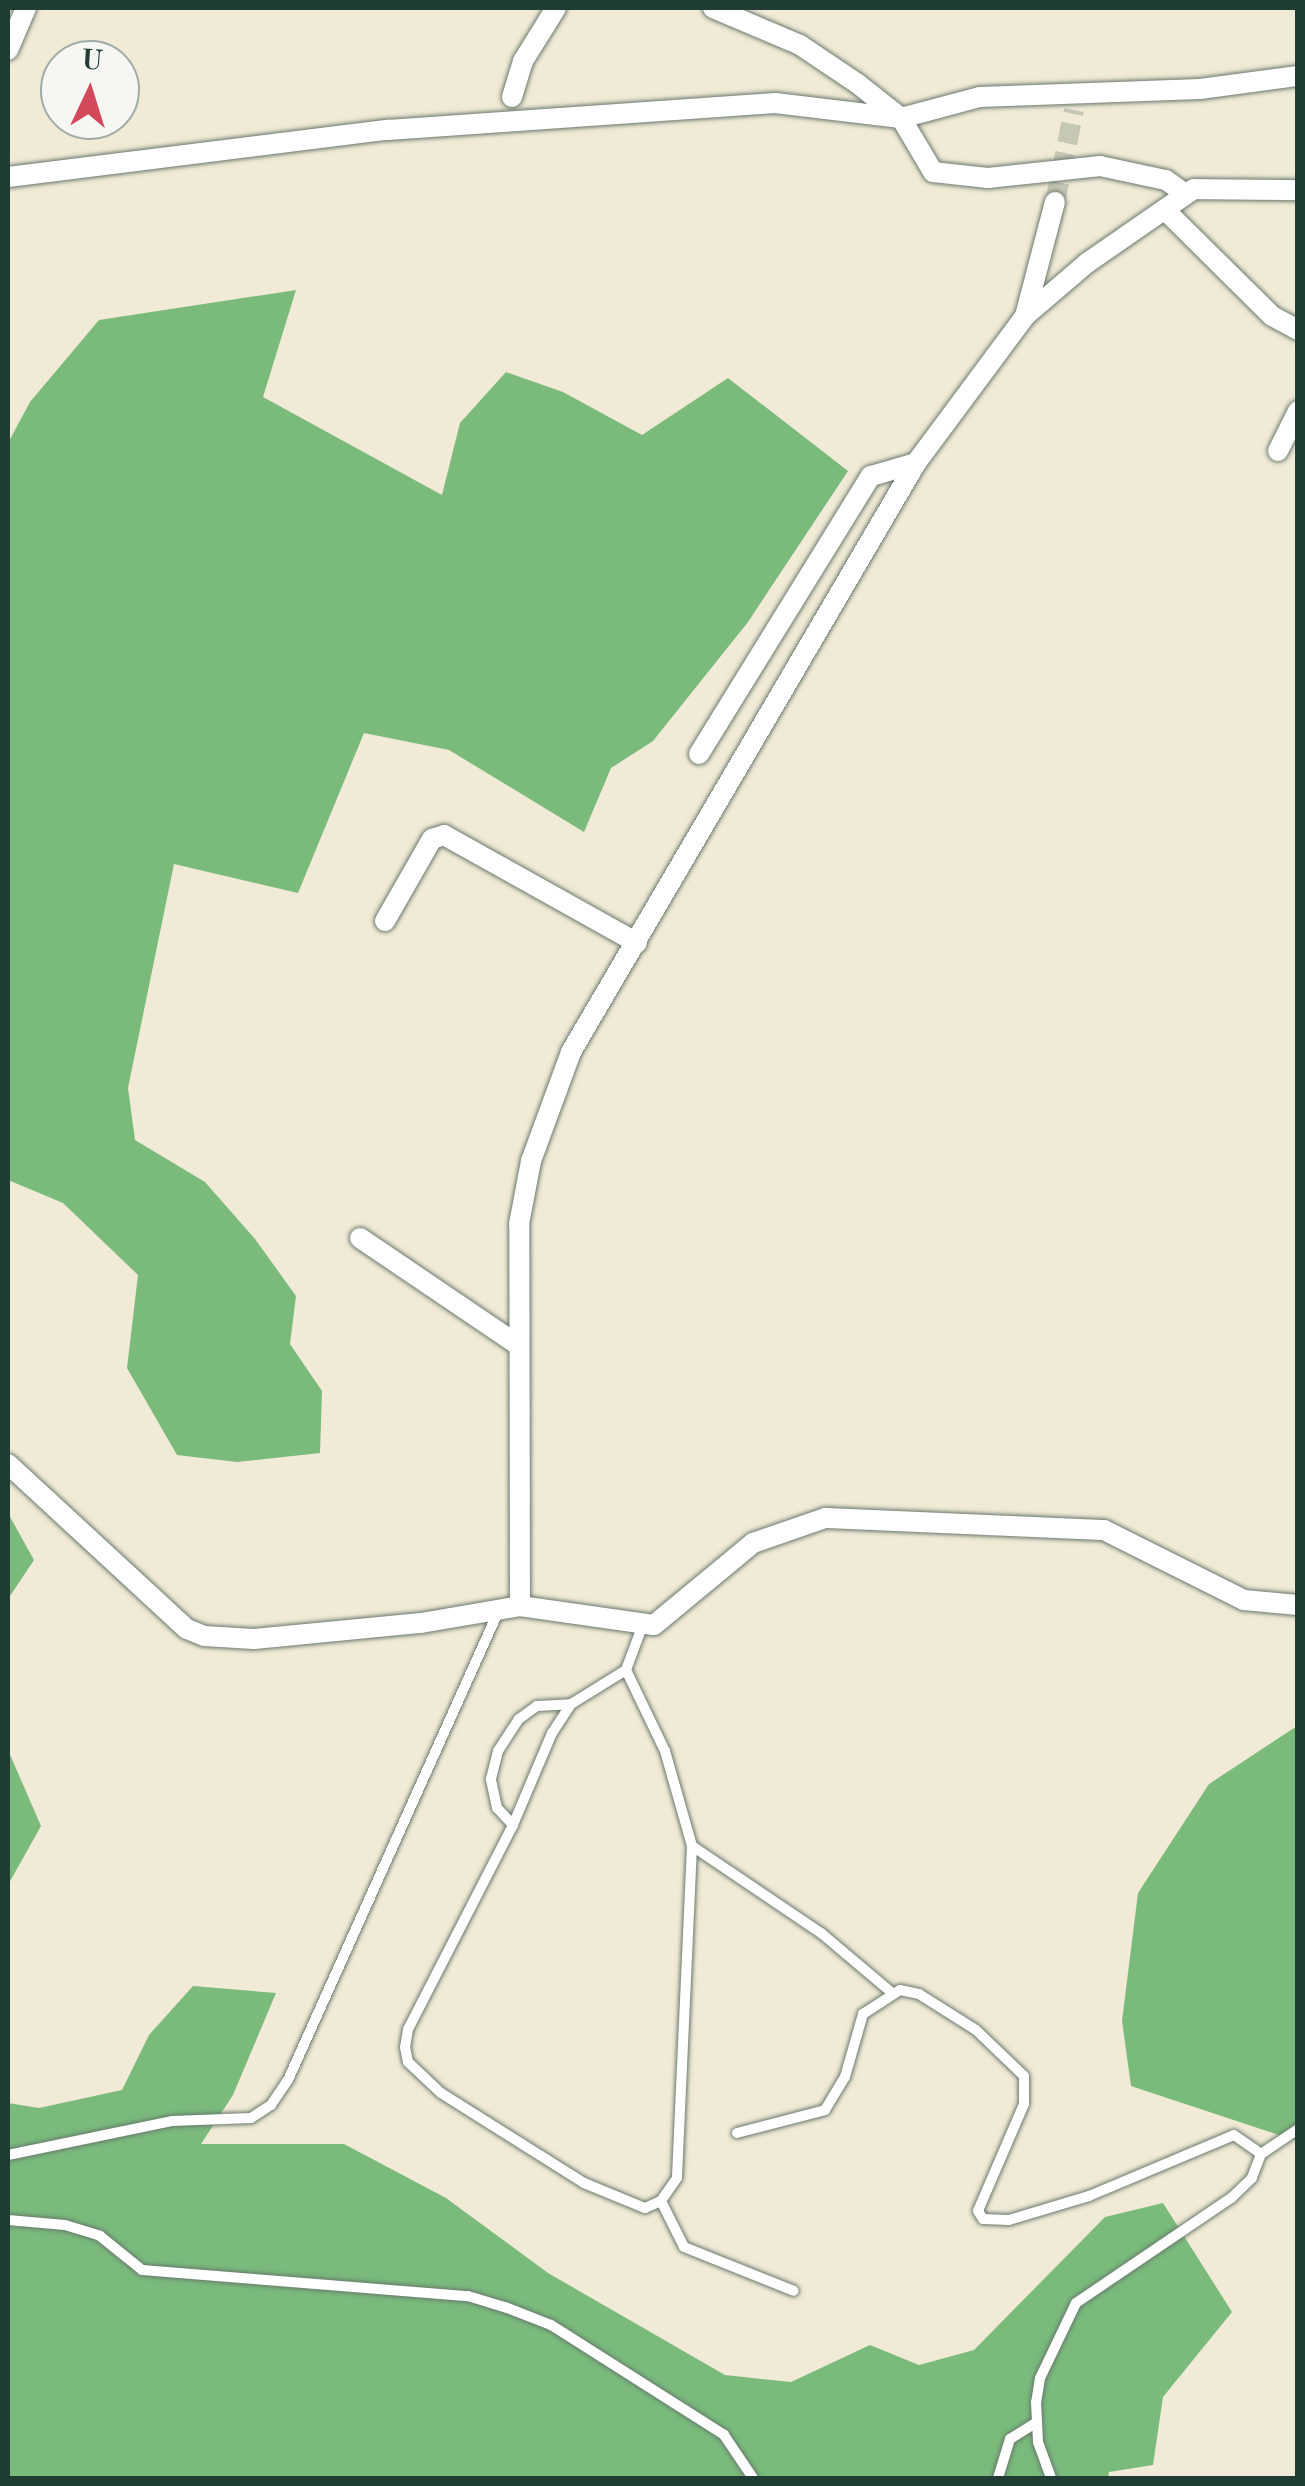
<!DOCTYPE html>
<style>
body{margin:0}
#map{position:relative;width:1305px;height:2486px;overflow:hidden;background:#f1ead6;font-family:"Old Standard TT",serif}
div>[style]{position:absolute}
.forest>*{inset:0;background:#7abb7c}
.minor-tunnel>*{height:20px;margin-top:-10px;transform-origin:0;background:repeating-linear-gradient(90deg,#c7c7b6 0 20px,transparent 0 30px)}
.roads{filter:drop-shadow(0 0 2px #687a6d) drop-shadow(0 0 2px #687a6d)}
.service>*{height:10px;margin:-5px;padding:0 5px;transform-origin:5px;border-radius:5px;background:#fff}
.minor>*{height:20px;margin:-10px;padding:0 10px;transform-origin:10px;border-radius:10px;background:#fff}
span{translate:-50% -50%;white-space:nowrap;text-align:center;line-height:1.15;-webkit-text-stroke:10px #f6f6f2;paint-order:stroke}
.frame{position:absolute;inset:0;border:10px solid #1f3d34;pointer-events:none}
.north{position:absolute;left:40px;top:40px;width:100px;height:100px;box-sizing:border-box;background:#f6f6f2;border:2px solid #a0aca6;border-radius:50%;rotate:4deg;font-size:28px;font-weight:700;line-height:40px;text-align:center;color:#1f3d34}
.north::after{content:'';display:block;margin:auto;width:35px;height:45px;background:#d1495b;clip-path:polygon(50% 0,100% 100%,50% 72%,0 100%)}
</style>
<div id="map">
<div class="forest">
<div style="clip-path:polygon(296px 290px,263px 397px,442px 495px,460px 423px,506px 372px,563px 392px,642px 435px,728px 378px,848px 471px,748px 622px,653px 741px,611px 768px,584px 832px,449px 750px,364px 733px,298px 893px,174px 864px,128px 1088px,135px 1140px,205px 1182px,255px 1239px,296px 1296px,290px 1344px,322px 1391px,320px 1453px,237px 1462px,177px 1455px,127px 1368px,138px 1275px,63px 1203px,8px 1180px,8px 443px,30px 402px,99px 320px)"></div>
<div style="clip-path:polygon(8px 1513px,34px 1560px,8px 1599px)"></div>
<div style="clip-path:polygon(1297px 1726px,1297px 2141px,1131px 2086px,1122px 2021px,1138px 1893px,1209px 1784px)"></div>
<div style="clip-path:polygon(8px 1750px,41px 1826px,8px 1885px)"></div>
<div style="clip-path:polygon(193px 1986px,276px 1993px,233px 2095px,201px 2144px,344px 2144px,446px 2198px,548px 2273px,725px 2375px,791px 2382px,870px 2345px,919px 2365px,974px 2350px,1105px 2217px,1163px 2203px,1232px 2312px,1163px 2397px,1153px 2465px,1109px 2472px,1108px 2478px,8px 2478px,8px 2103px,39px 2108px,122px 2090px,149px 2035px)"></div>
</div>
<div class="minor-tunnel">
<div style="left:1055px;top:202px;width:94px;rotate:-78.3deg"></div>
</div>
<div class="roads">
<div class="service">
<div style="left:642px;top:1627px;width:46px;rotate:110.4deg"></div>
<div style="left:626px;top:1670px;width:65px;rotate:148.3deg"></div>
<div style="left:571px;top:1704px;width:35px;rotate:123deg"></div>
<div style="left:552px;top:1733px;width:100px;rotate:113deg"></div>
<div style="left:513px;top:1825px;width:229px;rotate:117.2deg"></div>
<div style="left:408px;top:2029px;width:18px;rotate:99deg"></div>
<div style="left:405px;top:2047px;width:15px;rotate:79deg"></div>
<div style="left:408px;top:2062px;width:45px;rotate:43.2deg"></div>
<div style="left:441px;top:2093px;width:169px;rotate:32.2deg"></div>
<div style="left:584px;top:2183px;width:66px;rotate:22.3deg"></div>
<div style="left:645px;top:2208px;width:17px;rotate:-24deg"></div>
<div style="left:626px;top:1670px;width:90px;rotate:64.3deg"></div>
<div style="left:665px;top:1751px;width:99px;rotate:74.1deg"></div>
<div style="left:692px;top:1846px;width:156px;rotate:34deg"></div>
<div style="left:821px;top:1933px;width:92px;rotate:40.1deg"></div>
<div style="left:513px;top:1825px;width:23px;rotate:-133deg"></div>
<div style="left:497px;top:1808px;width:30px;rotate:-102deg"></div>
<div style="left:491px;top:1779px;width:29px;rotate:-76deg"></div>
<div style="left:498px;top:1751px;width:38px;rotate:-57deg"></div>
<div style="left:519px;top:1719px;width:22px;rotate:-36deg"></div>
<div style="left:537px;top:1706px;width:34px;rotate:-3deg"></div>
<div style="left:692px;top:1846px;width:332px;rotate:92.6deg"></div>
<div style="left:677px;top:2178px;width:28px;rotate:125deg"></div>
<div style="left:661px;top:2201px;width:51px;rotate:63.4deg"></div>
<div style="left:684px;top:2247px;width:118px;rotate:21.8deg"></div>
<div style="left:737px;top:2133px;width:91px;rotate:-14.6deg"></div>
<div style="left:825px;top:2110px;width:39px;rotate:-59deg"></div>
<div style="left:845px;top:2077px;width:66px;rotate:-74.1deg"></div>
<div style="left:863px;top:2014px;width:44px;rotate:-33deg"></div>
<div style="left:900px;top:1990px;width:19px;rotate:12deg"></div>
<div style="left:919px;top:1994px;width:67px;rotate:32.3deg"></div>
<div style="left:976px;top:2030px;width:66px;rotate:43.8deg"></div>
<div style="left:1024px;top:2076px;width:28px;rotate:90deg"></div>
<div style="left:1024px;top:2104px;width:116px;rotate:113.3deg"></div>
<div style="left:978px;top:2211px;width:9px;rotate:58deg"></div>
<div style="left:983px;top:2219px;width:26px;rotate:2deg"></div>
<div style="left:1009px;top:2220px;width:84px;rotate:-16.7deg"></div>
<div style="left:1089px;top:2196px;width:157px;rotate:-22.8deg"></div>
<div style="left:1234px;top:2135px;width:33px;rotate:35deg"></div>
<div style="left:1261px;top:2154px;width:26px;rotate:111deg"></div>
<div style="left:1252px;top:2178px;width:29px;rotate:136deg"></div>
<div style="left:1231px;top:2198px;width:187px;rotate:145.9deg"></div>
<div style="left:1076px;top:2303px;width:83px;rotate:115.6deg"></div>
<div style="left:1040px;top:2378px;width:24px;rotate:99deg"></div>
<div style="left:1036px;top:2402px;width:40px;rotate:87.1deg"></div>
<div style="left:1038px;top:2442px;width:38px;rotate:70deg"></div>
<div style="left:1261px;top:2154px;width:45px;rotate:-34deg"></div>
<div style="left:8px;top:2155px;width:167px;rotate:-11.7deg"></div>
<div style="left:172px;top:2121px;width:79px;rotate:-2.2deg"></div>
<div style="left:251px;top:2118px;width:24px;rotate:-33deg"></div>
<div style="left:271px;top:2105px;width:30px;rotate:-56deg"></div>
<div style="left:288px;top:2080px;width:515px;rotate:-65.82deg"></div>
<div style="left:8px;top:2220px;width:57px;rotate:5deg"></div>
<div style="left:65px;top:2225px;width:37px;rotate:17deg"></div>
<div style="left:100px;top:2236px;width:54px;rotate:39deg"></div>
<div style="left:142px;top:2270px;width:327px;rotate:4.6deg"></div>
<div style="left:468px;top:2296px;width:39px;rotate:17deg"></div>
<div style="left:505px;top:2307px;width:49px;rotate:21.4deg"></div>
<div style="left:551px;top:2325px;width:205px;rotate:32.4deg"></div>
<div style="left:724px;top:2435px;width:52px;rotate:56deg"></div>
<div style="left:998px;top:2478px;width:41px;rotate:-72.9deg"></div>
<div style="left:1010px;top:2439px;width:32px;rotate:-32deg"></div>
</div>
<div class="minor">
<div style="left:713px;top:8px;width:95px;rotate:23deg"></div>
<div style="left:800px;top:45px;width:70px;rotate:33.9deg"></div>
<div style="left:858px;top:84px;width:55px;rotate:38.3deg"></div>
<div style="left:901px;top:118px;width:63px;rotate:59.3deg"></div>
<div style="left:933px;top:172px;width:55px;rotate:6.2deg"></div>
<div style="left:988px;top:178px;width:113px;rotate:-6.1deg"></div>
<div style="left:1100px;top:166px;width:67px;rotate:12deg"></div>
<div style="left:1166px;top:180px;width:24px;rotate:36deg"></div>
<div style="left:8px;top:50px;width:46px;rotate:-66.8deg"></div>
<div style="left:512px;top:97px;width:38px;rotate:-73deg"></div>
<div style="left:523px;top:61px;width:62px;rotate:-58.1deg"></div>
<div style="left:8px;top:177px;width:383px;rotate:-7.1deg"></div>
<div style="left:388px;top:130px;width:388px;rotate:-4deg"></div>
<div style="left:775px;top:103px;width:127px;rotate:6.8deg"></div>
<div style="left:901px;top:118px;width:82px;rotate:-14.9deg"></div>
<div style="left:980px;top:97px;width:220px;rotate:-2.1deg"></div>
<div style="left:1200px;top:89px;width:99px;rotate:-7.6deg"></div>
<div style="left:1167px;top:212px;width:148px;rotate:44.7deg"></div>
<div style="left:1272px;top:316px;width:30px;rotate:28deg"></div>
<div style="left:1025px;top:316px;width:118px;rotate:-75.3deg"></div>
<div style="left:1278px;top:451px;width:45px;rotate:-63.4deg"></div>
<div style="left:699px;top:754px;width:327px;rotate:-58.3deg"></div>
<div style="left:871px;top:476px;width:47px;rotate:-16.1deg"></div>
<div style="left:385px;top:921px;width:95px;rotate:-60.2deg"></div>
<div style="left:432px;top:839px;width:13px;rotate:-18deg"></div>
<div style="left:444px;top:835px;width:221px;rotate:29.2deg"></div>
<div style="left:360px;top:1238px;width:187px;rotate:34.1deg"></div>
<div style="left:8px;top:1464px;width:243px;rotate:42.7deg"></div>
<div style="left:187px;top:1629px;width:18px;rotate:22deg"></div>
<div style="left:204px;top:1636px;width:50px;rotate:3.4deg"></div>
<div style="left:254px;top:1639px;width:168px;rotate:-5.5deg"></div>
<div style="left:421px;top:1623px;width:100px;rotate:-9.7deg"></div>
<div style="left:520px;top:1606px;width:135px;rotate:8.1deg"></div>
<div style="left:654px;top:1625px;width:129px;rotate:-39.6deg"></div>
<div style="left:753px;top:1543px;width:76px;rotate:-19.1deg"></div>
<div style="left:825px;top:1518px;width:279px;rotate:2.5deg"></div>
<div style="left:1104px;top:1530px;width:157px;rotate:26.6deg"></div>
<div style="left:1244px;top:1600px;width:54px;rotate:5.3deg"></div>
<div style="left:520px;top:1606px;width:382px;rotate:-90.1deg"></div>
<div style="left:519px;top:1224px;width:64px;rotate:-79.2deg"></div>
<div style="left:531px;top:1161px;width:116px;rotate:-69.8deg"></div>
<div style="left:571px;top:1052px;width:683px;rotate:-59.64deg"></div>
<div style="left:916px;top:463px;width:183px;rotate:-53.4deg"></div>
<div style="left:1025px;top:316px;width:82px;rotate:-40.5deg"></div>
<div style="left:1087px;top:263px;width:130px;rotate:-34.7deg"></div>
<div style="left:1194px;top:189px;width:104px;rotate:0.6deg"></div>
</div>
</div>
<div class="frame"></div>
<div class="north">U</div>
</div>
